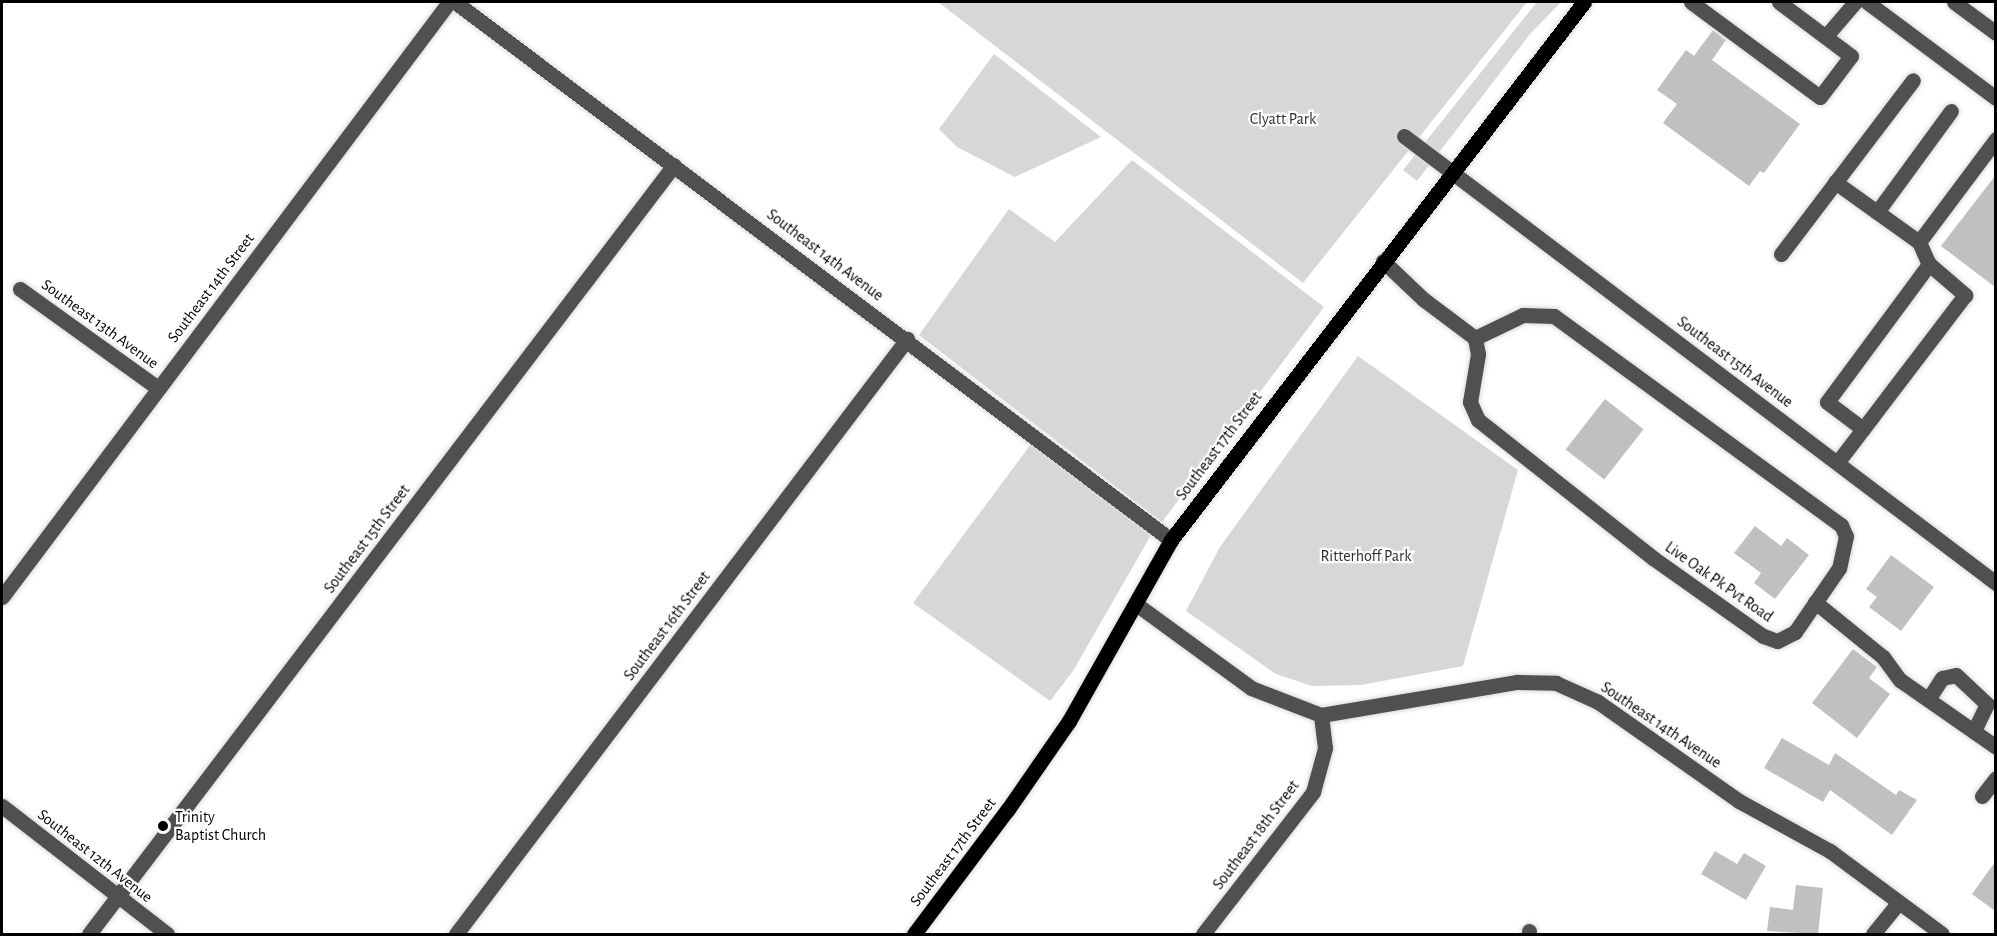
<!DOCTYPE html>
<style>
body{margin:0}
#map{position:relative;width:1997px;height:936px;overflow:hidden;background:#fff;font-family:"Alegreya Sans",sans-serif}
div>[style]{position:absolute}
.green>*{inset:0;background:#d7d7d7}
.building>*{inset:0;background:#c0c0c0;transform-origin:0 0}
.roads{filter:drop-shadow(0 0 2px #dbdbdb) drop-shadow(0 0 2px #dbdbdb)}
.minor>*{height:15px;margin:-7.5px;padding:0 7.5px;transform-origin:7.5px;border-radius:7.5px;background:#505050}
.major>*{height:15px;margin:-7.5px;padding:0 7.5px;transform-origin:7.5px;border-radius:7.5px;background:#000}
.dots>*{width:16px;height:16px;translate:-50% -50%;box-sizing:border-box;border:3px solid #fff;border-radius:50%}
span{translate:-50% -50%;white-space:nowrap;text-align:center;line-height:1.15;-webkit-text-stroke:4.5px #fff;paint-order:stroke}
.park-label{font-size:16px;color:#2e2e2e}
.street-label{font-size:16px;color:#000}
.poi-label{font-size:16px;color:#000}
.left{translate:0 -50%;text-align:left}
.frame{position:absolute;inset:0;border:3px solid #000;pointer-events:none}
</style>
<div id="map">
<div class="green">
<div style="clip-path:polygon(938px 2px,1527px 2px,1303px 283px)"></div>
<div style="clip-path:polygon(1537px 2px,1561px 2px,1530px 34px,1417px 181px,1403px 170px)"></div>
<div style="clip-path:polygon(994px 54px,1101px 137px,1015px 177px,957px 147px,939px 129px)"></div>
<div style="clip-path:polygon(1132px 160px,1324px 307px,1162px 522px,919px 335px,1009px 209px,1055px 242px)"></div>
<div style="clip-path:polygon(1358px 356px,1518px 470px,1463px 666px,1361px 685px,1312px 686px,1276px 674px,1186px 611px,1220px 547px)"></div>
<div style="clip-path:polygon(1031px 444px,1151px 535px,1073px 671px,1050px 701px,913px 603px)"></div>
</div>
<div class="building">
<div style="clip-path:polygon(1713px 30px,1726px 40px,1712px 60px,1800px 124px,1764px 173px,1760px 171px,1749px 186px,1663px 123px,1677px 104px,1657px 90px,1686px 50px,1694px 56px)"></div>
<div style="clip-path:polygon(1995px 176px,1995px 287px,1941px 246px)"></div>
<div style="left:1605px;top:399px;width:49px;height:64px;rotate:38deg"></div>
<div style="clip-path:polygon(1755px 526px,1781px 546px,1787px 538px,1809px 555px,1775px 599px,1754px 583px,1761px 573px,1734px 553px)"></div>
<div style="clip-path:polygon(1891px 555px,1934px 587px,1901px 631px,1869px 607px,1877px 597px,1866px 589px)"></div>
<div style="clip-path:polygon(1853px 649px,1877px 667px,1869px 678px,1890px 694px,1857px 738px,1812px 703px)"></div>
<div style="clip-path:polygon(1782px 738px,1829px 765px,1835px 753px,1896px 795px,1899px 790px,1917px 800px,1892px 835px,1830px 790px,1823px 802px,1764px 768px)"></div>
<div style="clip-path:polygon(1715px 851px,1737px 864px,1744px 853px,1766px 866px,1746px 900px,1701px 874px)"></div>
<div style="clip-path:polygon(1995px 862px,1995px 911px,1972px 894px)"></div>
<div style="clip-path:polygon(1796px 885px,1823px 888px,1818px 934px,1767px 931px,1770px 907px,1793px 910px)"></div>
</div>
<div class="roads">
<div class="minor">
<div style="left:455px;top:2px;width:896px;rotate:36.92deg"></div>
<div style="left:1691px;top:2px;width:160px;rotate:36.4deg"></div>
<div style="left:1820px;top:97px;width:51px;rotate:-52.9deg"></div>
<div style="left:1851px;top:56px;width:90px;rotate:-143.1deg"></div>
<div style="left:1867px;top:2px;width:161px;rotate:36.7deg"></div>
<div style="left:1954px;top:2px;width:52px;rotate:36.4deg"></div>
<div style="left:1826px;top:36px;width:45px;rotate:-49.5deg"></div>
<div style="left:1404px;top:136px;width:742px;rotate:37.06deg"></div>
<div style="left:1835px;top:182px;width:103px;rotate:35.5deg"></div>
<div style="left:1919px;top:242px;width:24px;rotate:66deg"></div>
<div style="left:1929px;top:264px;width:48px;rotate:40.7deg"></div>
<div style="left:1965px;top:295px;width:210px;rotate:127.3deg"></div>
<div style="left:1877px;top:212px;width:125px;rotate:-53.8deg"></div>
<div style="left:1919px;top:242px;width:129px;rotate:-53.2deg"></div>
<div style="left:1781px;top:254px;width:218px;rotate:-52.8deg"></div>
<div style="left:1383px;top:261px;width:55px;rotate:43.5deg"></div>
<div style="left:1423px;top:299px;width:65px;rotate:36.9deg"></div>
<div style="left:1475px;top:338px;width:53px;rotate:-25.6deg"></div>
<div style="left:1523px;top:315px;width:31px;rotate:2deg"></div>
<div style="left:1554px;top:316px;width:355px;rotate:36.1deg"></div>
<div style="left:1841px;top:525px;width:12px;rotate:66deg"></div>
<div style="left:1846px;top:536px;width:33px;rotate:102deg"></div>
<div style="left:1839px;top:568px;width:78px;rotate:124.5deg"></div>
<div style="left:1795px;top:632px;width:20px;rotate:153deg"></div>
<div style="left:1777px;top:641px;width:15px;rotate:-160deg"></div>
<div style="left:1763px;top:636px;width:135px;rotate:-144.7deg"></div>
<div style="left:1653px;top:558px;width:223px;rotate:-141.7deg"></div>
<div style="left:1478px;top:420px;width:20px;rotate:-114deg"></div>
<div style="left:1470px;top:402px;width:49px;rotate:-80.5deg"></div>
<div style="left:1478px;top:354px;width:16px;rotate:-101deg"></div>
<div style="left:20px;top:289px;width:170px;rotate:35.7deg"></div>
<div style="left:1863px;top:429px;width:45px;rotate:-143.1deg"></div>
<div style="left:1827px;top:402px;width:172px;rotate:-53.5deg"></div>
<div style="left:2px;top:597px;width:744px;rotate:-53.08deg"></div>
<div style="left:1815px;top:602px;width:87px;rotate:39deg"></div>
<div style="left:1883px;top:657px;width:29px;rotate:54deg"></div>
<div style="left:1900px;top:680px;width:117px;rotate:34.9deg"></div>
<div style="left:1136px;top:604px;width:142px;rotate:36.1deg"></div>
<div style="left:1251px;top:688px;width:75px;rotate:21.1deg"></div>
<div style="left:1321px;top:715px;width:199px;rotate:-9.6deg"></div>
<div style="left:1517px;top:682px;width:39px;rotate:1deg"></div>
<div style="left:1556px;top:683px;width:46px;rotate:24.3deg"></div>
<div style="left:1598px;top:702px;width:172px;rotate:35.1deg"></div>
<div style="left:1739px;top:801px;width:104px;rotate:28.8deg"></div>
<div style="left:1830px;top:851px;width:139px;rotate:36.5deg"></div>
<div style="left:1929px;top:698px;width:24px;rotate:-57deg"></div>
<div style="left:1942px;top:678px;width:14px;rotate:-12deg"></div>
<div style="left:1956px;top:675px;width:42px;rotate:43.1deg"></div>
<div style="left:1987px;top:704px;width:30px;rotate:116deg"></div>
<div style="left:1982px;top:796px;width:23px;rotate:-52deg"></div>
<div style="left:2px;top:806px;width:209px;rotate:37.8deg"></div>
<div style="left:89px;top:934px;width:966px;rotate:-52.74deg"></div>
<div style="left:456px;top:934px;width:747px;rotate:-52.84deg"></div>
<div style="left:1203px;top:934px;width:180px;rotate:-52.2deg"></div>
<div style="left:1313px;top:792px;width:46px;rotate:-74.7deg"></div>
<div style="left:1325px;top:748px;width:33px;rotate:-97deg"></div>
<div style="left:1529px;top:934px;width:3px;rotate:-90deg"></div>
<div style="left:1873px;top:934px;width:40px;rotate:-51deg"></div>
</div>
<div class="major">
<div style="left:914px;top:934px;width:156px;rotate:-53.1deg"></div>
<div style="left:1008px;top:809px;width:107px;rotate:-55.3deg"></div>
<div style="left:1069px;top:721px;width:208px;rotate:-60.6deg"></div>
<div style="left:1171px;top:540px;width:678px;rotate:-52.49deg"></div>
</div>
</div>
<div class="dots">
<div style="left:163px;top:826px;background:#000"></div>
</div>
<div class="park-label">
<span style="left:1283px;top:119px">Clyatt Park</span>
<span style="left:1366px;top:556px">Ritterhoff Park</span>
</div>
<div class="street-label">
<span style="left:825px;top:255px;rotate:37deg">Southeast 14th Avenue</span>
<span style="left:211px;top:288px;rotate:-53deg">Southeast 14th Street</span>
<span style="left:100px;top:324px;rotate:36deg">Southeast 13th Avenue</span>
<span style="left:1735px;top:362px;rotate:37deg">Southeast 15th Avenue</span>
<span style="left:1219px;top:446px;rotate:-53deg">Southeast 17th Street</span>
<span style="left:367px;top:539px;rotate:-53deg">Southeast 15th Street</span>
<span style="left:1719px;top:582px;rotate:35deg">Live Oak Pk Pvt Road</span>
<span style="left:667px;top:626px;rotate:-53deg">Southeast 16th Street</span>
<span style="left:1661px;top:725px;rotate:34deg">Southeast 14th Avenue</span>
<span style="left:1256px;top:835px;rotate:-53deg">Southeast 18th Street</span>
<span style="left:953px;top:852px;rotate:-53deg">Southeast 17th Street</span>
<span style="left:95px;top:856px;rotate:38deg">Southeast 12th Avenue</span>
</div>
<div class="poi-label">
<span class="left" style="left:175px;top:826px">Trinity<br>Baptist Church</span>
</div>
<div class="frame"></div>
</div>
